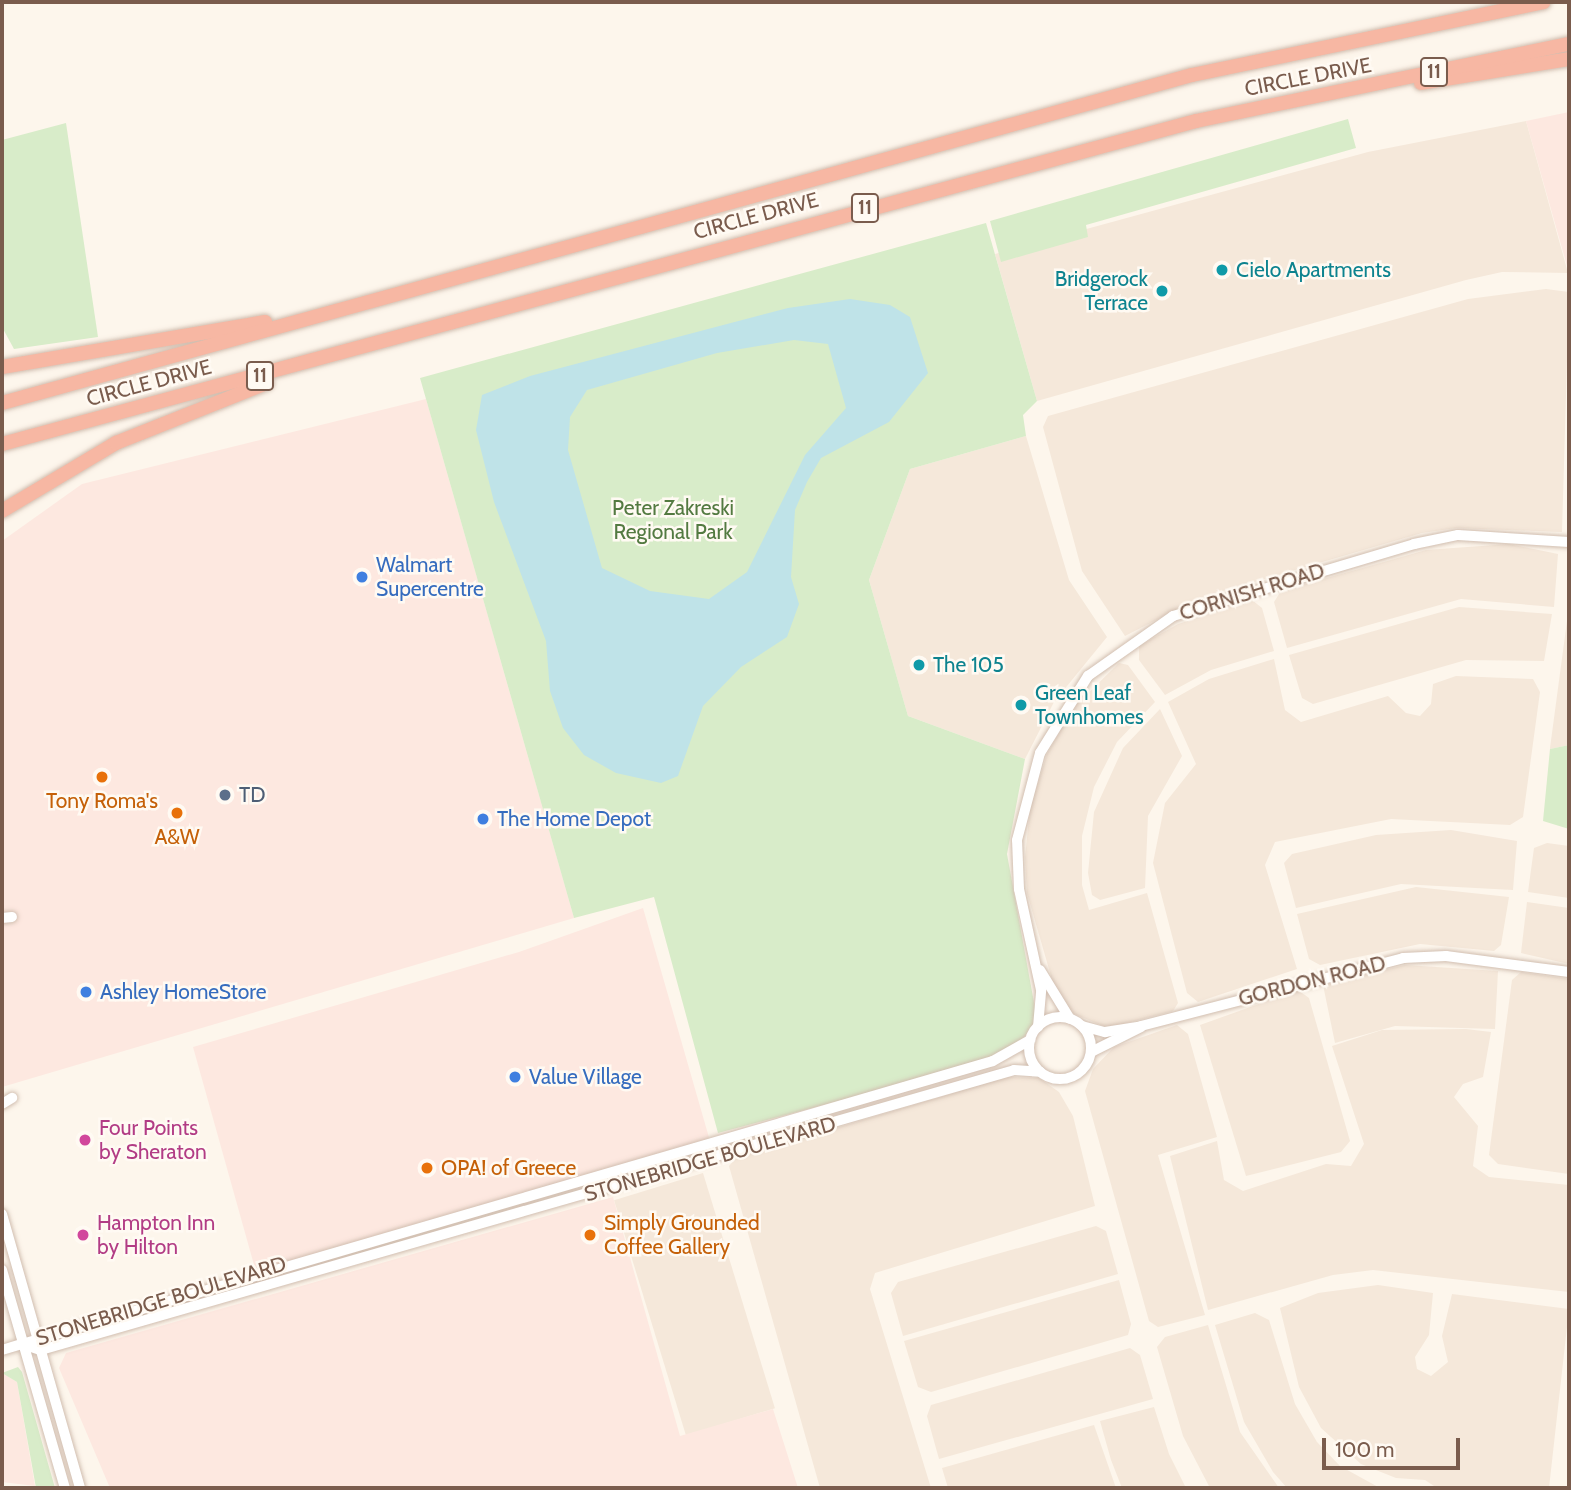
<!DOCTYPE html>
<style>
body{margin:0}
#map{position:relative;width:1571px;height:1490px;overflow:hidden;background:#fdf6ec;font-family:Cabin,sans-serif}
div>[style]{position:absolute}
.residential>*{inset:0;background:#f5e8da;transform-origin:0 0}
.commercial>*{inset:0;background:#fde8e0}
.green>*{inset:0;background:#d8ecc9}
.water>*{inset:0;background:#bfe3e8}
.roads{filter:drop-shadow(0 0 2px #d1beb0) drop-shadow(0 0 2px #d1beb0)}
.tertiary>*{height:10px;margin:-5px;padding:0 5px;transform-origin:5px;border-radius:5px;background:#fff}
.secondary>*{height:10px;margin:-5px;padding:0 5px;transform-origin:5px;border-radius:5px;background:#fff}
.secondary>.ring{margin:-5px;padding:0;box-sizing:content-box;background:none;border:10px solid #fff;border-radius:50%}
.motorway>*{height:14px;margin:-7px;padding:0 7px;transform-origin:7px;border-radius:7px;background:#f7b7a3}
.dots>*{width:19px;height:19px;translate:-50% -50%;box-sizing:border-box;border:4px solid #fffaf3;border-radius:50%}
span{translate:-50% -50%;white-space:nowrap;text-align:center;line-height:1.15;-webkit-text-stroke:5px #fffaf3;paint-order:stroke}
.shield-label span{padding:2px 5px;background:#fffaf3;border:2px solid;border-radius:5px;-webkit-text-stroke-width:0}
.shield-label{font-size:19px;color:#7a5c4d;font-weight:700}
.street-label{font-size:21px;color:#7a5c4d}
.culture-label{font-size:21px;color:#0d838f}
.left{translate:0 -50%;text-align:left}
.right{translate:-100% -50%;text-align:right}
.park-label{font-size:21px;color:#537a41}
.shop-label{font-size:21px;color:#366cbe}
.service-label{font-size:21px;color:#4e5e75}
.food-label{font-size:21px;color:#c56008}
.hotel-label{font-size:21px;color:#b23c85}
.frame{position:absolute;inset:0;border:4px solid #7a5c4d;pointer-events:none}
.scale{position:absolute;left:1322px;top:1438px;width:138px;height:32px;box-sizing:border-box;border:4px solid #7a5c4d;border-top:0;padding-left:9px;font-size:21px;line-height:24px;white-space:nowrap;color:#7a5c4d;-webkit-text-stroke:5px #fffaf3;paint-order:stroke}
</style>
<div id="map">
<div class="residential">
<div style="clip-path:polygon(1526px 121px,1568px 273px,1502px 272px,1466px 280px,1037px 401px,995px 254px,1368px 152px)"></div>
<div style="clip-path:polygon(1546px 289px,1569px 292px,1562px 532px,1456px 528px,1422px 533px,1199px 598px,1125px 636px,1082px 571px,1043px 427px,1048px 416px,1468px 299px)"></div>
<div style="clip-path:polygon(1026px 436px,1069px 580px,1107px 637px,1054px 702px,1025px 759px,908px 716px,869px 580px,910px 469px)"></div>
<div style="clip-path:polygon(1509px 544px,1558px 554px,1554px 607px,1461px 599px,1287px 648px,1274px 602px,1281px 591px,1426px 550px)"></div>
<div style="clip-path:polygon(1252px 600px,1262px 608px,1274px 651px,1211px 670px,1165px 695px,1139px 660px,1139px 646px,1178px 624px)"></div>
<div style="clip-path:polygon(1569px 606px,1569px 745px,1550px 749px,1550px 748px)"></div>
<div style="clip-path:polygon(1459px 607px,1552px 614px,1544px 661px,1466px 660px,1313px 704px,1302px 698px,1289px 655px)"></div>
<div style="clip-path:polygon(1274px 659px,1285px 710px,1301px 722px,1388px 696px,1406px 713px,1420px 716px,1431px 704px,1433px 684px,1456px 676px,1533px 679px,1540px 692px,1523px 817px,1510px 825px,1391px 819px,1275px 842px,1265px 865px,1297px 969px,1198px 1002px,1187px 993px,1153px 863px,1165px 803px,1196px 764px,1168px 702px,1209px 679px)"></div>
<div style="clip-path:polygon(1119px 663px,1128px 665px,1155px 702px,1117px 742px,1094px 787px,1082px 836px,1082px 885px,1089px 910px,1147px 893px,1178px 1003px,1173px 1011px,1108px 1028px,1072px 1013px,1053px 983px,1027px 893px,1025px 858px,1030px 808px,1047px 754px,1073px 708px)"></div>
<div style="clip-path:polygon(1160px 709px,1182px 756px,1148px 816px,1145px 888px,1100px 900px,1092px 895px,1088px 873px,1094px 812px,1123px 748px)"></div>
<div style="clip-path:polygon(1451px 830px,1517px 841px,1513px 890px,1401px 884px,1296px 908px,1284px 863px,1292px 854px,1376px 835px)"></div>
<div style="clip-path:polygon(1547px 843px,1569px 846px,1569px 898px,1528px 892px,1534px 848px)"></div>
<div style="clip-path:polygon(1416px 887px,1509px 897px,1501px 945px,1494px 951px,1420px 944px,1320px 965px,1309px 959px,1297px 914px)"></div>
<div style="clip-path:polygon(1527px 902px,1569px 908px,1569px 964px,1521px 953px)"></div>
<div style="clip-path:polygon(1405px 965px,1498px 971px,1495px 1029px,1395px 1026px,1335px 1043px,1323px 985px)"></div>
<div style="clip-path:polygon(1521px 972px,1569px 979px,1569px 1174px,1498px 1164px,1489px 1155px,1512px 980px)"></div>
<div style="clip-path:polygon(1298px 990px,1309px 998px,1350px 1141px,1341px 1152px,1246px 1176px,1200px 1025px)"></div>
<div style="clip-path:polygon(1177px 1025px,1188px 1034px,1217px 1137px,1158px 1155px,1205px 1315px,1158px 1327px,1149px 1321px,1085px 1091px,1093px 1069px,1114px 1047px)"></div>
<div style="clip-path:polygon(1466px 1029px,1491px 1032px,1483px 1077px,1463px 1084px,1454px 1097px,1478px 1126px,1473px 1166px,1489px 1177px,1569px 1185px,1569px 1292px,1373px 1270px,1333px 1275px,1208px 1310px,1170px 1156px,1217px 1141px,1224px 1180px,1243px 1191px,1326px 1164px,1351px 1166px,1364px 1144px,1332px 1046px,1382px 1030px)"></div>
<div style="clip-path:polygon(1007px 1077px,1039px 1078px,1059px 1092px,1073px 1116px,1095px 1206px,875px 1273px,870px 1289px,931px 1488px,820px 1488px,729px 1166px,736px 1158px)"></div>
<div style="left:703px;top:1173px;width:246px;height:93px;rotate:73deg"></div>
<div style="clip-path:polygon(1096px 1226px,1106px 1231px,1118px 1274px,903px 1336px,891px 1293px,898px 1282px)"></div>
<div style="clip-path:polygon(1119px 1280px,1131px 1324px,1128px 1335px,931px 1392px,918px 1387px,904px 1341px)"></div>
<div style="clip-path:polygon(1378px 1285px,1433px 1293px,1429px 1335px,1415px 1357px,1417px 1369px,1431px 1376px,1448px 1362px,1442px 1336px,1452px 1294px,1569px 1309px,1549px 1488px,1437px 1488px,1425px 1480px,1396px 1478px,1361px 1464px,1321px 1428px,1299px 1387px,1280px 1308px,1318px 1293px)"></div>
<div style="clip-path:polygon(1255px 1313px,1269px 1320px,1295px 1404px,1317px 1442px,1340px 1466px,1380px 1488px,1287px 1488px,1273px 1472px,1244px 1422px,1215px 1325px)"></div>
<div style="clip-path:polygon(1208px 1325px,1240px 1432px,1279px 1488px,1210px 1488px,1183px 1436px,1157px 1347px,1165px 1337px)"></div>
<div style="clip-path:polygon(1130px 1348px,1140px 1355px,1153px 1399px,939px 1459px,927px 1416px,931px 1405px)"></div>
<div style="clip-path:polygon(1154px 1407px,1169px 1454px,1186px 1488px,1122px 1488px,1111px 1460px,1100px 1421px)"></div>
<div style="clip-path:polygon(1094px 1425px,1116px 1488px,948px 1488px,942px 1468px)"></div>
</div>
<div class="commercial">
<div style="clip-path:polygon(1569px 112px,1569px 273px,1526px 121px)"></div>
<div style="clip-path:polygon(426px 399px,574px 918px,2px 1087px,2px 541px,82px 484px)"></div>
<div style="clip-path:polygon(643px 908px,710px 1141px,256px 1272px,193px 1047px,519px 952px)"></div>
<div style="clip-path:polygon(613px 1197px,680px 1436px,773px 1409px,798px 1488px,110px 1488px,59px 1368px,66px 1353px)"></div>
<div style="clip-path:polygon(2px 1373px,17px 1382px,35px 1486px,2px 1482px)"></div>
</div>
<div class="green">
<div style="clip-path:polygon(1348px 119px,1356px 148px,1086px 225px,1088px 237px,1001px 262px,990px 221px)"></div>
<div style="clip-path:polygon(66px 123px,98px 337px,14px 349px,2px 327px,2px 140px)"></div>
<div style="clip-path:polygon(986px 223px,1037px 401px,1023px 415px,1026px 436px,910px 469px,869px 580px,908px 716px,1025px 759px,1007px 854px,1037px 1019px,1013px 1053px,997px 1059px,718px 1133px,654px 897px,574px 918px,420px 378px)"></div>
<div style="clip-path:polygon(1569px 745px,1569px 829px,1543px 821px,1550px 749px)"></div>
<div style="clip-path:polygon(18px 1367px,22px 1372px,55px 1488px,36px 1488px,17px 1382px,2px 1373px)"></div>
</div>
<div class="water">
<div style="clip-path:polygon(evenodd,850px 299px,890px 305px,910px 317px,928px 373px,889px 422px,821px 458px,807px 482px,795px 510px,791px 577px,799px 604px,787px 637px,741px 667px,703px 706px,678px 776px,661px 783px,616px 773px,584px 755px,563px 728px,550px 691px,546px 641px,494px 502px,476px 430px,482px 395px,530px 376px,788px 308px,850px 299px,794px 340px,828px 344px,846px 408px,805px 455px,747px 572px,709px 599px,650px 591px,602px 568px,568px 450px,570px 417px,587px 390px,717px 353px,794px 340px)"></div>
</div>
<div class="roads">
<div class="tertiary">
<div style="left:1040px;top:970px;width:57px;rotate:58.5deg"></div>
<div style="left:1082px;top:1026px;width:24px;rotate:15deg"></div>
<div style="left:1105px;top:1032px;width:36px;rotate:-9deg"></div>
<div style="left:1141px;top:1026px;width:271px;rotate:-14.5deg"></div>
<div style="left:1403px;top:958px;width:43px;rotate:-2.7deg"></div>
<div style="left:1446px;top:956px;width:124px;rotate:7.4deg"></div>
<div style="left:1038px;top:1027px;width:37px;rotate:-85deg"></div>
<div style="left:1041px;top:990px;width:103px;rotate:-102.3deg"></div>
<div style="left:1019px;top:889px;width:49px;rotate:-92.3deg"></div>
<div style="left:1017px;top:840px;width:90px;rotate:-75.2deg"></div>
<div style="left:1040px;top:753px;width:91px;rotate:-58.1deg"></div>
<div style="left:1088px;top:676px;width:104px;rotate:-35.2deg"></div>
<div style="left:1173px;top:616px;width:252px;rotate:-16.6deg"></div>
<div style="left:1414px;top:544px;width:45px;rotate:-11.6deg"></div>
<div style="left:1458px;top:535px;width:111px;rotate:3.6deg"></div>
<div style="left:1091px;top:1052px;width:56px;rotate:-26.6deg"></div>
<div style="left:2px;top:1350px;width:21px;rotate:-17deg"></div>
</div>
<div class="secondary">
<div style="left:2px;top:918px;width:10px;rotate:-6deg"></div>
<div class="ring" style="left:1029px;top:1017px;width:52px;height:52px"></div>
<div style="left:2px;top:1104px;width:12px;rotate:-31deg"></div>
<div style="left:2px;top:1214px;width:285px;rotate:74.1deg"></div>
<div style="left:2px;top:1270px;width:227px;rotate:73.9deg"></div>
<div style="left:22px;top:1344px;width:20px;rotate:18deg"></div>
<div style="left:41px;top:1350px;width:1012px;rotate:-16.05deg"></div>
<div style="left:1014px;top:1070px;width:26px;rotate:4deg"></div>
<div style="left:22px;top:1344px;width:1011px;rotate:-16.25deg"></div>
<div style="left:993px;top:1061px;width:43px;rotate:-29.6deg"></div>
</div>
<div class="motorway">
<div style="left:1421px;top:83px;width:150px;rotate:-9.2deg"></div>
<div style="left:2px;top:367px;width:267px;rotate:-9.7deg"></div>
<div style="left:2px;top:403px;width:1234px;rotate:-15.41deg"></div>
<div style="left:1192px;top:75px;width:359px;rotate:-11.7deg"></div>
<div style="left:2px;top:444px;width:1237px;rotate:-15.14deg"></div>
<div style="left:1196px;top:121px;width:381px;rotate:-11.7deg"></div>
<div style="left:2px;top:511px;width:133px;rotate:-30.8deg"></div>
<div style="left:116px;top:443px;width:162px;rotate:-21.7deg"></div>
</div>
</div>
<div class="dots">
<div style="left:1222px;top:270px;background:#0f9aa8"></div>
<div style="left:1162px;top:291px;background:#0f9aa8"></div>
<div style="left:362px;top:577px;background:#3f7fe0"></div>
<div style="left:919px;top:665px;background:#0f9aa8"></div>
<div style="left:1021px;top:705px;background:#0f9aa8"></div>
<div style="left:102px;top:777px;background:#e8710a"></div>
<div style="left:225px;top:795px;background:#5c6f8a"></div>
<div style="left:177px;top:813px;background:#e8710a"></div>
<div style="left:483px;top:819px;background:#3f7fe0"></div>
<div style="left:86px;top:992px;background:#3f7fe0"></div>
<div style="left:515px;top:1077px;background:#3f7fe0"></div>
<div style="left:85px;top:1140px;background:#d1479c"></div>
<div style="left:427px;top:1168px;background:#e8710a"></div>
<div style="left:83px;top:1235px;background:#d1479c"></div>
<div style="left:590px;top:1235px;background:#e8710a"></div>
</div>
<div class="shield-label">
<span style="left:1434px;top:72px">11</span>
<span style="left:865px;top:208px">11</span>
<span style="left:260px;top:376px">11</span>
</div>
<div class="street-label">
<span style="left:1308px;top:77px;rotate:-11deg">CIRCLE DRIVE</span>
<span style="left:756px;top:216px;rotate:-15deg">CIRCLE DRIVE</span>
<span style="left:149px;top:383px;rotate:-15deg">CIRCLE DRIVE</span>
<span style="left:1252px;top:592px;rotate:-17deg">CORNISH ROAD</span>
<span style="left:1312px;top:981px;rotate:-14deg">GORDON ROAD</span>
<span style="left:710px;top:1159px;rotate:-16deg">STONEBRIDGE BOULEVARD</span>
<span style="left:161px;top:1301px;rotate:-17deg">STONEBRIDGE BOULEVARD</span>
</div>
<div class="culture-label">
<span class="left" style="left:1236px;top:270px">Cielo Apartments</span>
<span class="right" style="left:1148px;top:291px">Bridgerock<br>Terrace</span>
<span class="left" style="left:933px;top:665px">The 105</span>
<span class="left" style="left:1035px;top:705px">Green Leaf<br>Townhomes</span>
</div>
<div class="park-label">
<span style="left:673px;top:520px">Peter Zakreski<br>Regional Park</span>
</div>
<div class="shop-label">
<span class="left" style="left:376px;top:577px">Walmart<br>Supercentre</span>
<span class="left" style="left:497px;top:819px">The Home Depot</span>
<span class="left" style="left:100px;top:992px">Ashley HomeStore</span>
<span class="left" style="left:529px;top:1077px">Value Village</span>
</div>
<div class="service-label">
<span class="left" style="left:239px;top:795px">TD</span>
</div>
<div class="food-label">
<span style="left:102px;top:801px">Tony Roma's</span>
<span style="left:177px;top:837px">A&amp;W</span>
<span class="left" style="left:441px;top:1168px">OPA! of Greece</span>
<span class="left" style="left:604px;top:1235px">Simply Grounded<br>Coffee Gallery</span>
</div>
<div class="hotel-label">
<span class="left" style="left:99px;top:1140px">Four Points<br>by Sheraton</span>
<span class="left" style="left:97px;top:1235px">Hampton Inn<br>by Hilton</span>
</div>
<div class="frame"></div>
<div class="scale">100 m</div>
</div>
